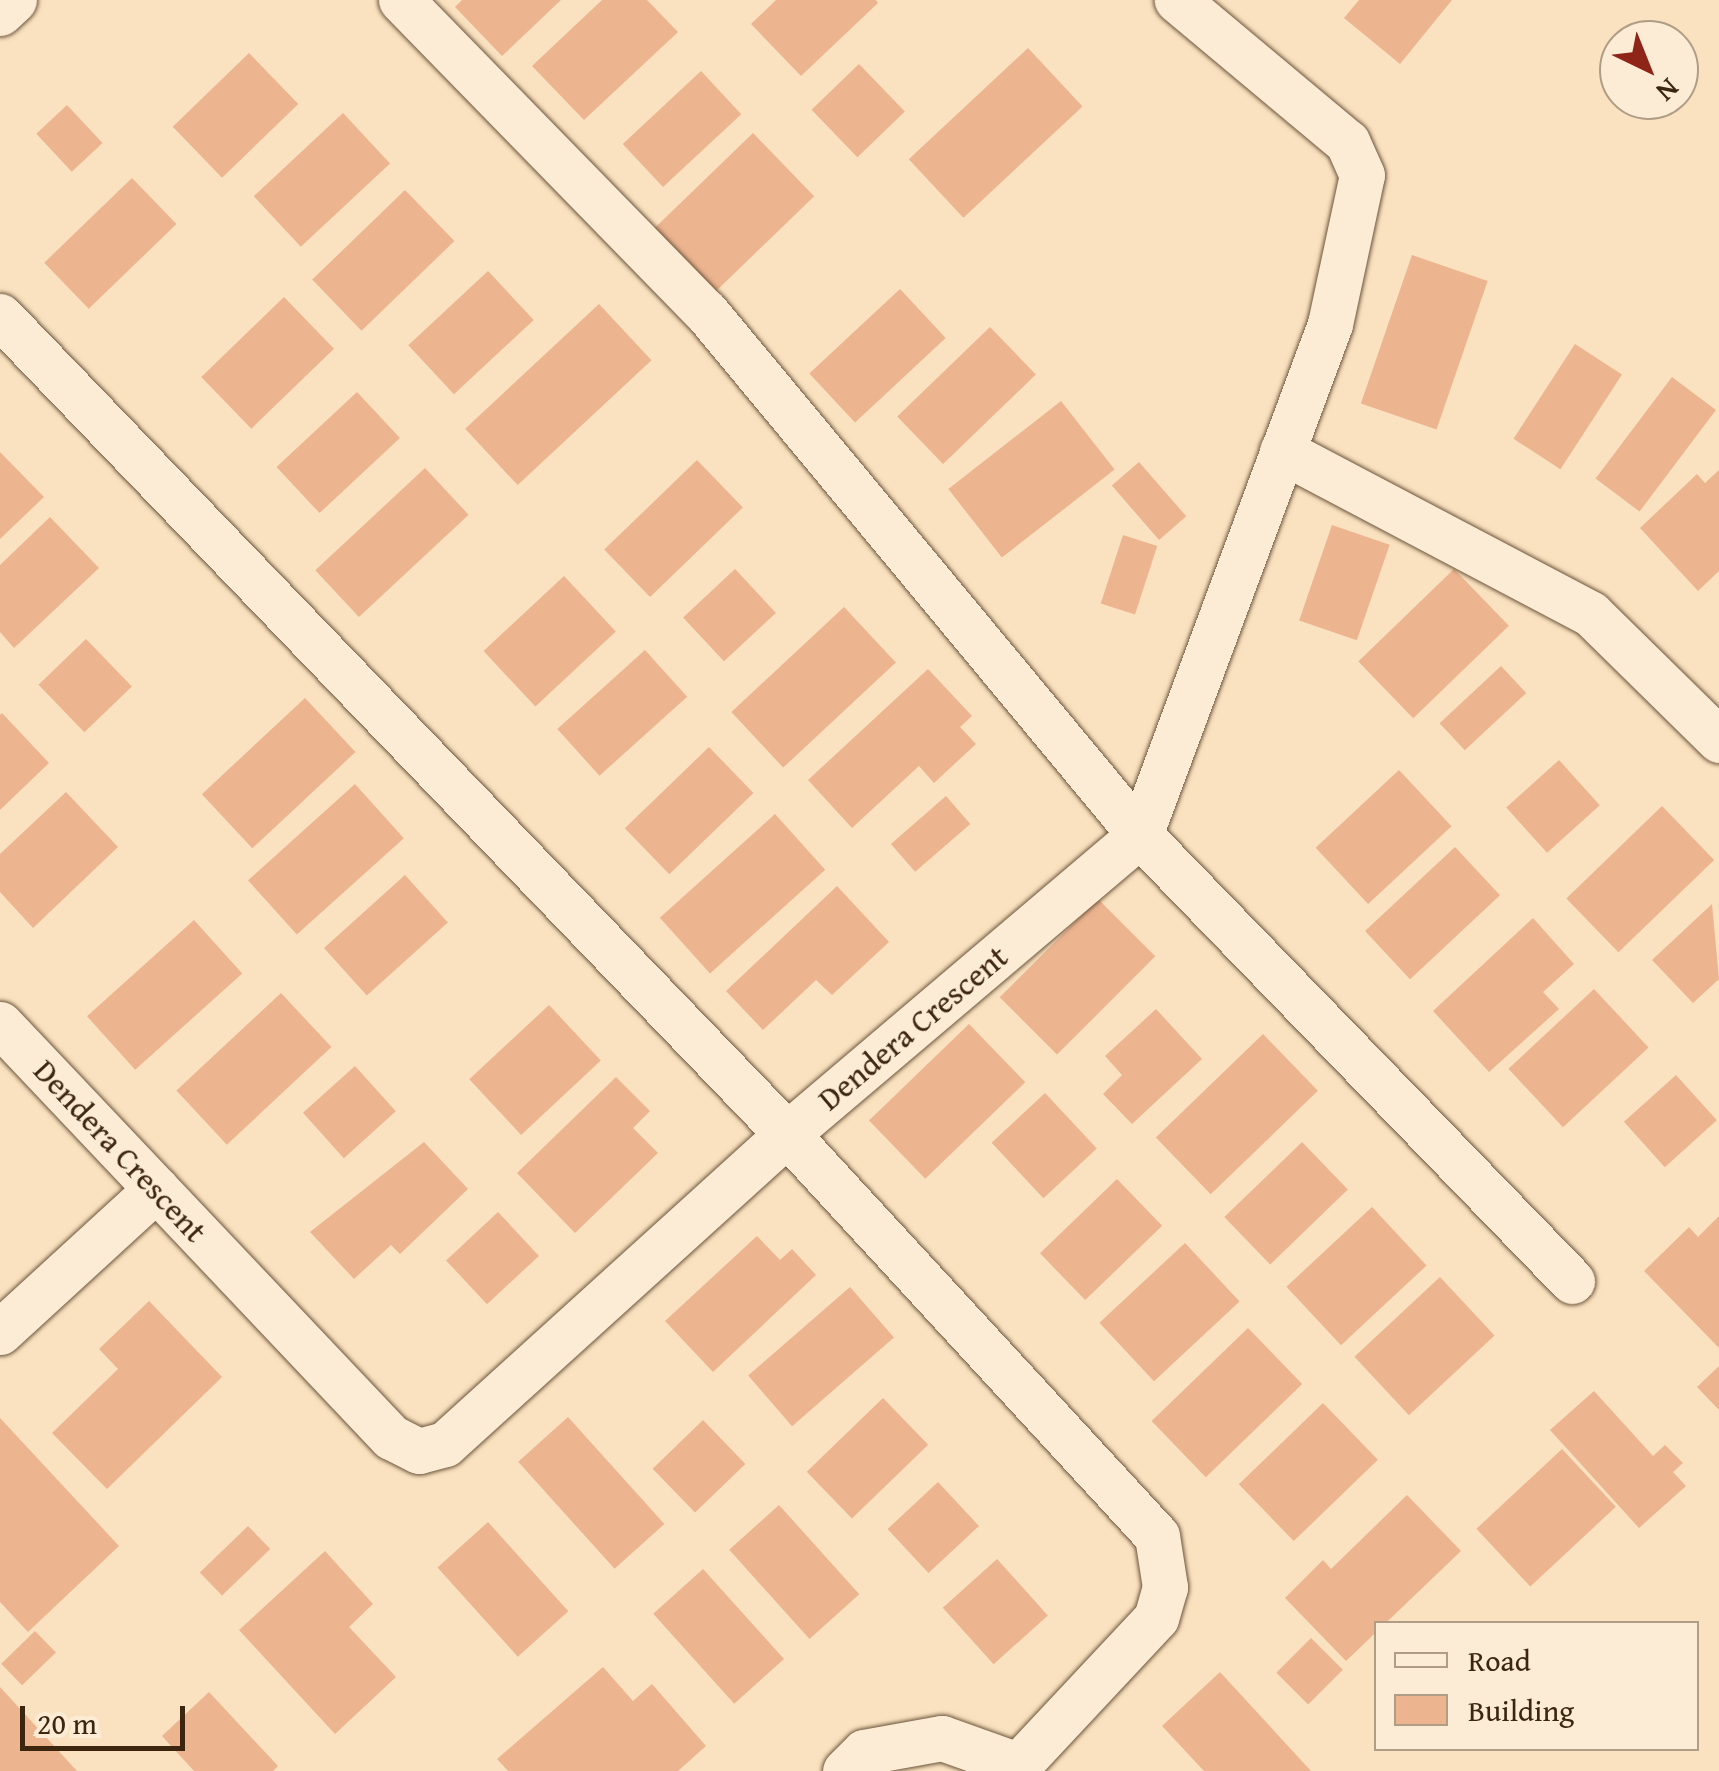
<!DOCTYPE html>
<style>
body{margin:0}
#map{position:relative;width:1719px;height:1771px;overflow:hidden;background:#fae2c0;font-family:"Gentium Book Plus",serif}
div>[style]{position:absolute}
.building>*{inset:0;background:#edb490;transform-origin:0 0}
.roads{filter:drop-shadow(0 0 2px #6c553b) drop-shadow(0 0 2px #6c553b)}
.minor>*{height:45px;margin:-22.5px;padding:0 22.5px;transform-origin:22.5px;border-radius:22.5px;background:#fcecd6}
span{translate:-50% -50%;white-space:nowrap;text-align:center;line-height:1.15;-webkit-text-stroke:8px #fcecd6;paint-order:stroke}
.street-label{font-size:32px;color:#3d260f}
.legend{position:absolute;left:1374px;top:1621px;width:325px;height:130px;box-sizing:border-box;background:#fcecd6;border:2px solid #b09d86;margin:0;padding:12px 18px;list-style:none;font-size:30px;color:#3d260f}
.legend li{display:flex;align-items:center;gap:20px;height:50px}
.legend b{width:50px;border:2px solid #b09d86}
.north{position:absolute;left:1599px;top:20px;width:100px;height:100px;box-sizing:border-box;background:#fcecd6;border:2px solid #b09d86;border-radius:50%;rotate:137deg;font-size:28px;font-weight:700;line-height:40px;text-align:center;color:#3d260f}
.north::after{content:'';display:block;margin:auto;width:35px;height:45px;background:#8f2418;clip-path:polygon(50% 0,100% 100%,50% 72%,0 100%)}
.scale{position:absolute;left:20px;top:1706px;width:165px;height:45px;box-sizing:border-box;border:5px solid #3d260f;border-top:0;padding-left:12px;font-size:30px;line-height:35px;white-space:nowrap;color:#3d260f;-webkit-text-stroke:8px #fcecd6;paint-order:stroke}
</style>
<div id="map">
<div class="building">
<div style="clip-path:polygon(462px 0,561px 0,502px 56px,455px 7px)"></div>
<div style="clip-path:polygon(602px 0,647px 0,678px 32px,584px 120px,532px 66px)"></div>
<div style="clip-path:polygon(776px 0,876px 0,878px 3px,801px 76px,751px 24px)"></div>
<div style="clip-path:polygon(1359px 0,1452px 0,1400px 64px,1344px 18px)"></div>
<div style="left:1028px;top:48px;width:80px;height:163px;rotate:47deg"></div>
<div style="left:249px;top:53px;width:71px;height:106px;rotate:46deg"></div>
<div style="left:859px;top:64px;width:66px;height:66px;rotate:46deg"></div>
<div style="left:701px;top:71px;width:59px;height:107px;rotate:47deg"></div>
<div style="left:67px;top:105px;width:52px;height:42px;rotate:47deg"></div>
<div style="left:343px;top:113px;width:69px;height:122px;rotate:47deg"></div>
<div style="left:753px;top:133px;width:88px;height:141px;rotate:46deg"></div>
<div style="left:132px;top:178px;width:64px;height:122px;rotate:46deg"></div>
<div style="left:405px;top:190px;width:71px;height:129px;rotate:46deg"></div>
<div style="left:1412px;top:255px;width:80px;height:157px;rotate:19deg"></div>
<div style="left:488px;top:271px;width:67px;height:109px;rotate:47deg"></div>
<div style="left:900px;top:289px;width:67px;height:124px;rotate:47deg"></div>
<div style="left:284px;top:297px;width:72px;height:115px;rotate:46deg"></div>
<div style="left:599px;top:304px;width:77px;height:183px;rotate:47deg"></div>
<div style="left:990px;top:327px;width:66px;height:129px;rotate:46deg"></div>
<div style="left:1575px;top:344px;width:56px;height:113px;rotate:33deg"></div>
<div style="left:1672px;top:377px;width:55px;height:127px;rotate:37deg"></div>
<div style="left:357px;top:392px;width:63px;height:110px;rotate:47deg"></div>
<div style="left:1061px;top:401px;width:87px;height:143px;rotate:52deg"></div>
<div style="clip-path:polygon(0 452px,44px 497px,0 539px)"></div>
<div style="left:697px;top:460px;width:66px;height:129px;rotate:46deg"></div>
<div style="left:1139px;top:462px;width:72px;height:36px;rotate:49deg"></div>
<div style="left:425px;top:468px;width:64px;height:150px;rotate:47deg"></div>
<div style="clip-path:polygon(1719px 470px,1719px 571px,1698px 591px,1640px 528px,1697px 474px,1705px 483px)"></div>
<div style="clip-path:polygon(50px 517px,99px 568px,14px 648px,0 632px,0 565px)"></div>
<div style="left:1332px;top:525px;width:61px;height:101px;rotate:19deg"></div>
<div style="left:1123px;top:535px;width:36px;height:72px;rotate:18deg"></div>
<div style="left:735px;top:569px;width:60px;height:71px;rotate:47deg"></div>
<div style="left:1454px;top:569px;width:79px;height:133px;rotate:46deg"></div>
<div style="left:564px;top:576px;width:76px;height:110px;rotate:47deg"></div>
<div style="left:844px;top:607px;width:76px;height:154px;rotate:47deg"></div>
<div style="left:86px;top:639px;width:66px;height:66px;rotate:46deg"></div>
<div style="left:645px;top:650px;width:63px;height:118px;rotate:48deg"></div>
<div style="left:1501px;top:666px;width:37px;height:84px;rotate:47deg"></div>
<div style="clip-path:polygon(928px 669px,972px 716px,960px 727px,976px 744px,934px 783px,919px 766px,852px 828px,808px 780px)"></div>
<div style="left:305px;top:698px;width:74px;height:141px;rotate:47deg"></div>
<div style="clip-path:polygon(2px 713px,49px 763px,0 810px,0 715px)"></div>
<div style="left:709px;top:747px;width:64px;height:117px;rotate:46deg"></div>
<div style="left:1559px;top:760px;width:61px;height:71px;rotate:48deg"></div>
<div style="left:1399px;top:770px;width:77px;height:114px;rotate:47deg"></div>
<div style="left:355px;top:784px;width:73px;height:144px;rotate:48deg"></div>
<div style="clip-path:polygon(66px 792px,118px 847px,33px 928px,0 892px,0 854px)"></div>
<div style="left:946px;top:796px;width:37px;height:73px;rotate:49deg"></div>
<div style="left:1662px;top:806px;width:75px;height:133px;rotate:46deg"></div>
<div style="left:775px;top:814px;width:75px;height:155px;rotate:48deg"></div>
<div style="left:1455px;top:847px;width:66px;height:123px;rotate:47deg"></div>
<div style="left:405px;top:875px;width:64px;height:109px;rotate:48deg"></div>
<div style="clip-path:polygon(837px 886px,889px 942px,832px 995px,816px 980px,763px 1030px,726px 991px)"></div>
<div style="left:1098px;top:899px;width:81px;height:139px;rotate:45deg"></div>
<div style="clip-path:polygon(1712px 904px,1719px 979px,1693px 1003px,1652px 960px)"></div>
<div style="clip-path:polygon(1533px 918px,1574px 964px,1543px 992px,1559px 1009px,1489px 1072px,1433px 1011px)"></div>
<div style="left:194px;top:920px;width:72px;height:144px;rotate:48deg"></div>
<div style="left:1594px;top:989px;width:80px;height:117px;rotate:47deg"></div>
<div style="left:281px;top:993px;width:74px;height:143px;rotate:47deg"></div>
<div style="left:549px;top:1005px;width:76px;height:109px;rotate:47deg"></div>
<div style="clip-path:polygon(1156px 1009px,1202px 1059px,1132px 1124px,1103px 1094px,1122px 1075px,1105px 1056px)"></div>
<div style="left:969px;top:1024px;width:81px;height:139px;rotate:46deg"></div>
<div style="left:1263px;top:1034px;width:79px;height:149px;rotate:46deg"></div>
<div style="left:355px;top:1066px;width:61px;height:70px;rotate:48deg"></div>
<div style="left:1676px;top:1075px;width:61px;height:70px;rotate:48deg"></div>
<div style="clip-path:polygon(616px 1077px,650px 1111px,633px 1128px,658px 1153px,575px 1233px,517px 1173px)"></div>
<div style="left:1045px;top:1093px;width:76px;height:73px;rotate:47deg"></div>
<div style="clip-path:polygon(424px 1142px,468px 1189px,400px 1254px,391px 1245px,354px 1279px,310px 1232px)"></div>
<div style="left:1302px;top:1142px;width:66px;height:108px;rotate:46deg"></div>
<div style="left:1117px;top:1179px;width:65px;height:107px;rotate:46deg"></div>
<div style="left:1372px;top:1207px;width:80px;height:117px;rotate:47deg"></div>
<div style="left:498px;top:1212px;width:60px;height:71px;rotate:47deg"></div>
<div style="clip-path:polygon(1719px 1216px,1719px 1348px,1644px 1271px,1689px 1227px,1698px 1237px)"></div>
<div style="clip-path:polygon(757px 1236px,780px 1260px,792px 1249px,816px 1275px,713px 1372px,665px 1321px)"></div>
<div style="left:1185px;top:1243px;width:80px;height:117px;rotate:47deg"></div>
<div style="left:1440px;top:1277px;width:80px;height:117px;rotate:47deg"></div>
<div style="left:850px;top:1287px;width:67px;height:135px;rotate:49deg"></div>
<div style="clip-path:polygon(149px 1301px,222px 1377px,107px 1489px,52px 1433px,118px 1369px,99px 1349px)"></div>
<div style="left:1248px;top:1328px;width:78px;height:134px;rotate:46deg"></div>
<div style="clip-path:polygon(1719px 1366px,1719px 1410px,1697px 1387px)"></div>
<div style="clip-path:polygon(1594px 1391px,1653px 1456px,1665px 1445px,1683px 1463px,1673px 1472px,1686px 1486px,1639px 1528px,1550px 1430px)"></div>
<div style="left:883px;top:1398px;width:65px;height:106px;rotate:46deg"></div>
<div style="left:1323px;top:1403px;width:79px;height:117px;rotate:46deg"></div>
<div style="left:568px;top:1417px;width:144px;height:67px;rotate:48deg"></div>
<div style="clip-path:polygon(0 1418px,119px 1546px,28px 1632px,0 1602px)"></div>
<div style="left:703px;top:1420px;width:61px;height:70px;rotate:46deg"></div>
<div style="left:1562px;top:1449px;width:79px;height:117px;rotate:47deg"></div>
<div style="left:938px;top:1482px;width:60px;height:69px;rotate:47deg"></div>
<div style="clip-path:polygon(1407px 1495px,1461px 1551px,1346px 1661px,1285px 1598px,1323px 1560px,1331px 1569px)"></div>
<div style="left:779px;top:1505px;width:120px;height:67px;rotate:48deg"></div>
<div style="left:488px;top:1522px;width:120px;height:68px;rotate:48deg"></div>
<div style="left:248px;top:1526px;width:32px;height:67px;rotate:46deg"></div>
<div style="clip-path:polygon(325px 1551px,373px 1604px,349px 1627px,396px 1677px,335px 1734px,239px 1630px)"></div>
<div style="left:997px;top:1559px;width:76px;height:73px;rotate:48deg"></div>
<div style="left:703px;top:1569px;width:121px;height:67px;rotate:48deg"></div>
<div style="left:35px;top:1631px;width:30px;height:47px;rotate:46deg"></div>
<div style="left:1311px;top:1638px;width:45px;height:49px;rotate:45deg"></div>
<div style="clip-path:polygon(603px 1667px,633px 1701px,652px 1684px,706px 1746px,678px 1771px,508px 1771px,497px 1759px)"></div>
<div style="clip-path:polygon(1220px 1672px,1311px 1771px,1204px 1771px,1162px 1726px)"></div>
<div style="clip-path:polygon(0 1687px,77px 1771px,0 1771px)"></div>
<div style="clip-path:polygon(209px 1692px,278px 1766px,273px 1771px,194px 1771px,162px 1736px)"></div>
</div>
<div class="roads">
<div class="minor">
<div style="left:401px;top:0;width:436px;rotate:45.7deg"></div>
<div style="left:706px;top:312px;width:680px;rotate:50.31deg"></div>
<div style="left:1140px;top:835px;width:621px;rotate:45.91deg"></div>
<div style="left:0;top:13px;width:19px;rotate:-43deg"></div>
<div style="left:0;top:316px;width:1135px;rotate:46.11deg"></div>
<div style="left:787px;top:1134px;width:546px;rotate:47.37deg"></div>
<div style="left:1157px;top:1536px;width:52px;rotate:81.1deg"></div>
<div style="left:1165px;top:1587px;width:32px;rotate:106deg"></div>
<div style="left:1156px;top:1618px;width:209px;rotate:133.1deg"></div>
<div style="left:1282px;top:451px;width:349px;rotate:27.8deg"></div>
<div style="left:1591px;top:614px;width:180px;rotate:44.5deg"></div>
<div style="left:0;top:1024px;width:569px;rotate:46.57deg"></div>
<div style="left:391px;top:1437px;width:31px;rotate:27deg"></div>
<div style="left:419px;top:1451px;width:27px;rotate:-15deg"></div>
<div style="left:445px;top:1444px;width:462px;rotate:-42.2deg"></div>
<div style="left:787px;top:1134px;width:463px;rotate:-40.3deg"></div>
<div style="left:1140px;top:835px;width:545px;rotate:-69.6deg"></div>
<div style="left:1330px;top:324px;width:152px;rotate:-77.9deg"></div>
<div style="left:1362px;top:175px;width:36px;rotate:-114deg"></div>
<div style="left:1347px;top:142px;width:222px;rotate:-140.1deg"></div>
<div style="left:0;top:1332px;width:212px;rotate:-42.5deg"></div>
<div style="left:845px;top:1771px;width:27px;rotate:-45deg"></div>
<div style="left:864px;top:1752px;width:79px;rotate:-10.2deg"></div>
<div style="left:942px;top:1738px;width:81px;rotate:19.6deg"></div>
</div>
</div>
<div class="street-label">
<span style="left:913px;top:1028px;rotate:-40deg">Dendera Crescent</span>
<span style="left:120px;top:1151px;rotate:47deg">Dendera Crescent</span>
</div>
<ul class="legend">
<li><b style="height:12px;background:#fcecd6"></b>Road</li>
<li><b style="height:28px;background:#edb490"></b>Building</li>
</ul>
<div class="north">N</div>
<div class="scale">20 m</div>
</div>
